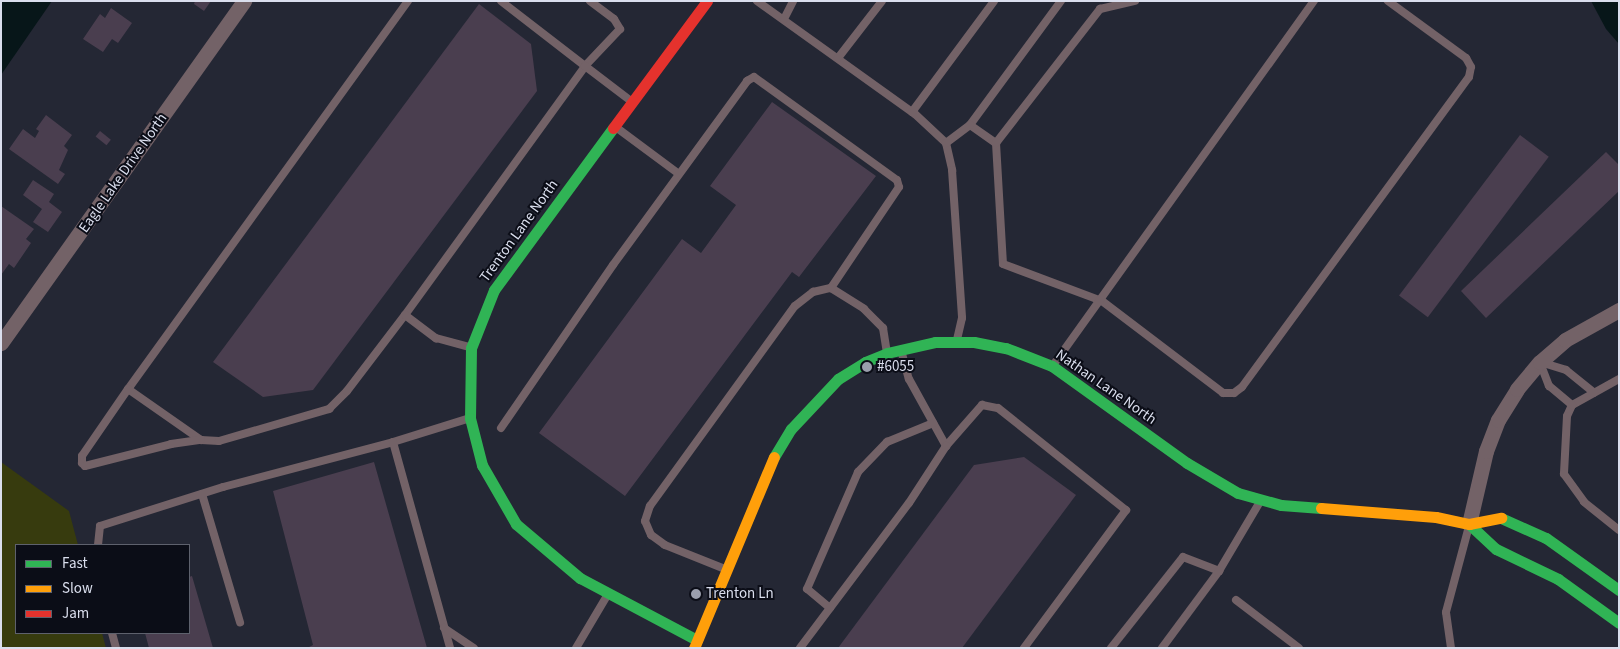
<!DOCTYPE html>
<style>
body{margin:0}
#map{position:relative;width:1620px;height:649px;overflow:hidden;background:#242734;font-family:"Source Sans 3",sans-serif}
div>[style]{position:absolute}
.green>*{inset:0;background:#373b0e}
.water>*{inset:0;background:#071619}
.building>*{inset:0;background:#4a3e4f;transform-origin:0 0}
.lane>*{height:8px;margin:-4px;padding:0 4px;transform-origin:4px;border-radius:4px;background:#736267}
.street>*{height:15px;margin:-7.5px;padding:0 7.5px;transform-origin:7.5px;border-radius:7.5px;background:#736267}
.fast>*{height:11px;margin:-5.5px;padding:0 5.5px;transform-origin:5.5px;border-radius:5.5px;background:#30b455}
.slow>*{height:11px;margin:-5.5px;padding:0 5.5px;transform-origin:5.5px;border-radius:5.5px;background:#ff9f0a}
.jam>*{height:11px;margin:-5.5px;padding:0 5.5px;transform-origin:5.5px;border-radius:5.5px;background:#e5322d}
.dots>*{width:14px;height:14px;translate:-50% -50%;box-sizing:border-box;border:2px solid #0b0d17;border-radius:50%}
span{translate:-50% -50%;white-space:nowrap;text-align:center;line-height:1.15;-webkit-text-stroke:4px #0b0d17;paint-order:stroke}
.street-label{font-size:15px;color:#dadeed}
.poi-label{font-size:15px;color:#dadeed}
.left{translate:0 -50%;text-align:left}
.frame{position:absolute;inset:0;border:2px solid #dadeed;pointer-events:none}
.legend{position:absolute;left:15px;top:544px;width:175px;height:90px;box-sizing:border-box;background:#0b0d17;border:1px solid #5e616d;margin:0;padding:6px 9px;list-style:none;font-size:15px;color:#dadeed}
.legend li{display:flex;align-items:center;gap:10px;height:25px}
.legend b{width:25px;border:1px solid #5e616d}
</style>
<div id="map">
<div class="green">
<div style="clip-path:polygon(1px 462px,69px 511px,78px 545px,16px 545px,16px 633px,102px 633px,106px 648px,1px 648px)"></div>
</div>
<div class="water">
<div style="clip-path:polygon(1px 1px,52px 1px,1px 75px)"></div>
<div style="clip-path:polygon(1591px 1px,1619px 1px,1619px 44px,1606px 29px)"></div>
</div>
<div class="building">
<div style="clip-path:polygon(195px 1px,211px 1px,204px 11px,194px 4px)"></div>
<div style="clip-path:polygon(479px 4px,531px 44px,537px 91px,313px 390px,263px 397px,213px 362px)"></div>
<div style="clip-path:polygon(111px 8px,132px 23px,118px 43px,112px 39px,103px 52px,83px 39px,100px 14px,105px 18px)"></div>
<div style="clip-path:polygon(772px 102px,876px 176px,799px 277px,792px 272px,625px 496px,539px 433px,682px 239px,701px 253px,736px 205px,710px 186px)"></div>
<div style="clip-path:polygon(46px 115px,72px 135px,64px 146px,68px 150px,59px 170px,65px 174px,58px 184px,9px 149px,23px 129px,35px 138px,39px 131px,36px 129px)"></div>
<div style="left:100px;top:131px;width:14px;height:7px;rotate:39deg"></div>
<div style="left:1520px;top:135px;width:36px;height:201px;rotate:37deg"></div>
<div style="clip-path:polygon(1606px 152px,1619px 165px,1619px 191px,1486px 318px,1461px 291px)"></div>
<div style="clip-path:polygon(33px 180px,54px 194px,49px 202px,62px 212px,48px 232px,33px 222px,42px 209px,23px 195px)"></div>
<div style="clip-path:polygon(1px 206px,34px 229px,26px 239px,31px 243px,14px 268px,9px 264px,1px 275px)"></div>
<div style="clip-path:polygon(1024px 457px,1076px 495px,962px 648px,838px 648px,974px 465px)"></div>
<div style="clip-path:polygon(374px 462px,427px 648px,307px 648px,313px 645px,273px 491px)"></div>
<div style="clip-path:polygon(192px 576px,213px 648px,149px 648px,145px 633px,189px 633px,189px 577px)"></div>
</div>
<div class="lane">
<div style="left:408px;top:1px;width:478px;rotate:125.8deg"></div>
<div style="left:128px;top:389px;width:89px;rotate:34.9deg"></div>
<div style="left:201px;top:440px;width:18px;rotate:3deg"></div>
<div style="left:219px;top:441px;width:115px;rotate:-16.2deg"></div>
<div style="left:329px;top:409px;width:25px;rotate:-45deg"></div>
<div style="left:347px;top:391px;width:96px;rotate:-52.7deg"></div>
<div style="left:405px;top:315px;width:307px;rotate:-54.1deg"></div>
<div style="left:585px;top:66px;width:106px;rotate:-142.3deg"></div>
<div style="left:590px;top:1px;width:30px;rotate:37deg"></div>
<div style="left:614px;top:19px;width:12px;rotate:59deg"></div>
<div style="left:620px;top:29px;width:51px;rotate:133.4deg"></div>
<div style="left:585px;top:66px;width:58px;rotate:37.3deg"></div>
<div style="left:757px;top:1px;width:194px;rotate:35.6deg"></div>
<div style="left:915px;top:114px;width:42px;rotate:43.1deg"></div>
<div style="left:946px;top:143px;width:28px;rotate:77deg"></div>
<div style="left:952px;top:170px;width:148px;rotate:86.1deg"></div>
<div style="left:962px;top:318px;width:22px;rotate:103deg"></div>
<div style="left:1061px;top:1px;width:154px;rotate:126.3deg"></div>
<div style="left:970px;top:125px;width:32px;rotate:35deg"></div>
<div style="left:996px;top:143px;width:121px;rotate:86.7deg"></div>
<div style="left:1003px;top:264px;width:106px;rotate:20.5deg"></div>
<div style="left:1102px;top:301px;width:152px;rotate:37.2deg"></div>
<div style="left:1223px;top:393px;width:11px"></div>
<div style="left:1234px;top:393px;width:10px;rotate:-37deg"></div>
<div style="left:1242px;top:387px;width:384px;rotate:-53.8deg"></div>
<div style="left:1469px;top:77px;width:10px;rotate:-79deg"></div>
<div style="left:1471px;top:67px;width:10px;rotate:-119deg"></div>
<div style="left:1466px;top:58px;width:97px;rotate:-143.8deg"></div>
<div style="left:784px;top:19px;width:20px;rotate:-63deg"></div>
<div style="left:838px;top:58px;width:72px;rotate:-52.3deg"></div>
<div style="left:912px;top:112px;width:138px;rotate:-53.5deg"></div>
<div style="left:617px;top:128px;width:77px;rotate:36.6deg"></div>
<div style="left:946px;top:143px;width:30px;rotate:-37deg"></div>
<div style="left:996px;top:143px;width:170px;rotate:-52.2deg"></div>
<div style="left:1100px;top:9px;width:36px;rotate:-13deg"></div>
<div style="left:405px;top:315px;width:39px;rotate:37deg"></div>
<div style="left:436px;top:338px;width:34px;rotate:15deg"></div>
<div style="left:901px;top:350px;width:30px;rotate:75deg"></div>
<div style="left:909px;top:379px;width:77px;rotate:61.1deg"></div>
<div style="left:946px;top:446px;width:55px;rotate:-48.7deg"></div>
<div style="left:982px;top:405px;width:16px;rotate:11deg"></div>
<div style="left:998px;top:408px;width:164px;rotate:38.6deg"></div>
<div style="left:1126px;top:510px;width:172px;rotate:126.5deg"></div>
<div style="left:1054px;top:364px;width:447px;rotate:-54.4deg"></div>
<div style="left:1619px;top:379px;width:54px;rotate:151deg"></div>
<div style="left:1572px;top:405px;width:12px;rotate:114deg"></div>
<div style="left:1567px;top:416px;width:58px;rotate:93deg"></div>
<div style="left:1564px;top:474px;width:34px;rotate:54deg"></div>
<div style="left:1584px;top:502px;width:45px;rotate:38.7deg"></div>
<div style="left:128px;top:389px;width:81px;rotate:124.5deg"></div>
<div style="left:82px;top:456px;width:7px;rotate:90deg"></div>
<div style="left:82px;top:463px;width:4px;rotate:45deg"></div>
<div style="left:85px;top:466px;width:89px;rotate:-14.3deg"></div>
<div style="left:171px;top:444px;width:30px;rotate:-8deg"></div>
<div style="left:1572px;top:405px;width:30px;rotate:-140deg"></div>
<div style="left:1549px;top:386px;width:26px;rotate:-111deg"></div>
<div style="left:1540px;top:362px;width:27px;rotate:17deg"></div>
<div style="left:1566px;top:370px;width:36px;rotate:39deg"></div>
<div style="left:501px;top:428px;width:198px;rotate:-55.5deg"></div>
<div style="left:613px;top:265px;width:228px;rotate:-53.9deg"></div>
<div style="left:747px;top:81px;width:8px;rotate:-30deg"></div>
<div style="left:754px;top:77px;width:176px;rotate:35.8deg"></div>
<div style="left:897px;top:180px;width:7px;rotate:74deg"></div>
<div style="left:899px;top:187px;width:122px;rotate:124deg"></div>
<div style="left:393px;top:442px;width:77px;rotate:-17.3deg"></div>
<div style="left:202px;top:494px;width:134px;rotate:73.5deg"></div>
<div style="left:98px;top:545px;width:19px;rotate:-84deg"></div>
<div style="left:100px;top:526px;width:129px;rotate:-17.6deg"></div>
<div style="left:223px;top:487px;width:176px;rotate:-14.8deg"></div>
<div style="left:393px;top:442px;width:214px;rotate:74.5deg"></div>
<div style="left:725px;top:569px;width:65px;rotate:-158.2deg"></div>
<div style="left:665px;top:545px;width:17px;rotate:-144deg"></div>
<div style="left:651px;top:535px;width:15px;rotate:-113deg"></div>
<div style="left:645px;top:521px;width:16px;rotate:-72deg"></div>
<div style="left:650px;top:506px;width:247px;rotate:-54.1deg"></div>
<div style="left:795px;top:306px;width:23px;rotate:-38deg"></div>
<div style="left:813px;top:292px;width:18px;rotate:-13deg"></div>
<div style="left:831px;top:288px;width:39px;rotate:32deg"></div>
<div style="left:864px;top:309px;width:27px;rotate:45deg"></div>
<div style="left:883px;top:328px;width:24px;rotate:81deg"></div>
<div style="left:1236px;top:600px;width:79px;rotate:37.3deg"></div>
<div style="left:830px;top:608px;width:30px;rotate:-140deg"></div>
<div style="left:807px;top:589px;width:128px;rotate:-66.4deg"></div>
<div style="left:858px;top:472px;width:42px;rotate:-46deg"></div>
<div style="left:887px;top:442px;width:50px;rotate:-22.4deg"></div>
<div style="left:444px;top:628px;width:36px;rotate:34deg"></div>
<div style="left:112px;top:633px;width:16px;rotate:75deg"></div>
<div style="left:576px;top:648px;width:63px;rotate:-59.3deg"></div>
<div style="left:800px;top:648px;width:181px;rotate:-53.1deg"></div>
<div style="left:909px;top:503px;width:68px;rotate:-57deg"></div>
<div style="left:1111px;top:648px;width:116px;rotate:-51.6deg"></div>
<div style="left:1183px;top:557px;width:39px;rotate:21deg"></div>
<div style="left:1219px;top:571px;width:82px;rotate:-59.4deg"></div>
<div style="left:1162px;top:648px;width:96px;rotate:-53.5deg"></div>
<div style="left:1451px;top:648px;width:36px;rotate:-98deg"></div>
<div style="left:1446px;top:612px;width:89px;rotate:-75deg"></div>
</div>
<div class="street">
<div style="left:1px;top:343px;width:420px;rotate:-54.6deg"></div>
<div style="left:1469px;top:524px;width:75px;rotate:-76.9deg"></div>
<div style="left:1486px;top:451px;width:33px;rotate:-69deg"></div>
<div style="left:1498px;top:420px;width:36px;rotate:-58deg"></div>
<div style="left:1517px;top:389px;width:35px;rotate:-50deg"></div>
<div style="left:1540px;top:362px;width:33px;rotate:-41deg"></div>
<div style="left:1565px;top:340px;width:62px;rotate:-29.1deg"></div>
</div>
<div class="fast">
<div style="left:613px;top:128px;width:201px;rotate:126.3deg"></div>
<div style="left:494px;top:290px;width:62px;rotate:111.6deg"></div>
<div style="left:471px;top:348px;width:70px;rotate:90.8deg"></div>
<div style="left:470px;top:418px;width:49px;rotate:75.7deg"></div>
<div style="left:482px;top:465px;width:68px;rotate:60deg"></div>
<div style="left:516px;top:524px;width:84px;rotate:40.2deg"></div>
<div style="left:580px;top:578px;width:132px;rotate:27.9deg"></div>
<div style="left:774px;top:457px;width:33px;rotate:-59deg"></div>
<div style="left:791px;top:429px;width:69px;rotate:-46.8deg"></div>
<div style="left:838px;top:379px;width:32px;rotate:-32deg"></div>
<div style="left:865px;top:362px;width:24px;rotate:-22deg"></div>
<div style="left:887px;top:353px;width:49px;rotate:-12.9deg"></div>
<div style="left:935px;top:342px;width:39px"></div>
<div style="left:974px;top:342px;width:33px;rotate:11deg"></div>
<div style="left:1006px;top:348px;width:49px;rotate:21.4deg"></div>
<div style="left:1052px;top:366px;width:166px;rotate:35.7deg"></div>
<div style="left:1187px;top:463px;width:59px;rotate:30.5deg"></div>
<div style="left:1238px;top:493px;width:45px;rotate:15.6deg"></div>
<div style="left:1281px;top:505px;width:40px;rotate:4.3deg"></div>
<div style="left:1501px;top:518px;width:49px;rotate:24deg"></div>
<div style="left:1546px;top:538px;width:90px;rotate:35.5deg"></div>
<div style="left:1469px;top:524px;width:37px;rotate:43deg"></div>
<div style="left:1496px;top:549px;width:69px;rotate:25.8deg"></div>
<div style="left:1558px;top:579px;width:75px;rotate:35.8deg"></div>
</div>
<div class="slow">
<div style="left:1321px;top:508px;width:115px;rotate:4.5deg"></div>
<div style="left:1436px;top:517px;width:34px;rotate:12deg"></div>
<div style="left:1469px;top:524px;width:33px;rotate:-11deg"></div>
<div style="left:694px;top:648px;width:207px;rotate:-67.3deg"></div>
</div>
<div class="jam">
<div style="left:613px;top:128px;width:158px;rotate:-53.5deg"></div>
</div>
<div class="dots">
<div style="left:867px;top:367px;background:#9a9eac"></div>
<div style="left:696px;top:594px;background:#9a9eac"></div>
</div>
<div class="street-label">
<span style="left:123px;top:173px;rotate:-55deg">Eagle Lake Drive North</span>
<span style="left:519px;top:231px;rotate:-54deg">Trenton Lane North</span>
<span style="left:1106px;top:387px;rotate:35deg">Nathan Lane North</span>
</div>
<div class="poi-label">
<span class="left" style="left:877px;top:367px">#6055</span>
<span class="left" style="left:706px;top:594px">Trenton Ln</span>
</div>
<div class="frame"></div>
<ul class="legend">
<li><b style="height:6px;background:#30b455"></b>Fast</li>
<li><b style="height:6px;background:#ff9f0a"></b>Slow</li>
<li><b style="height:6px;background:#e5322d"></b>Jam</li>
</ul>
</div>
